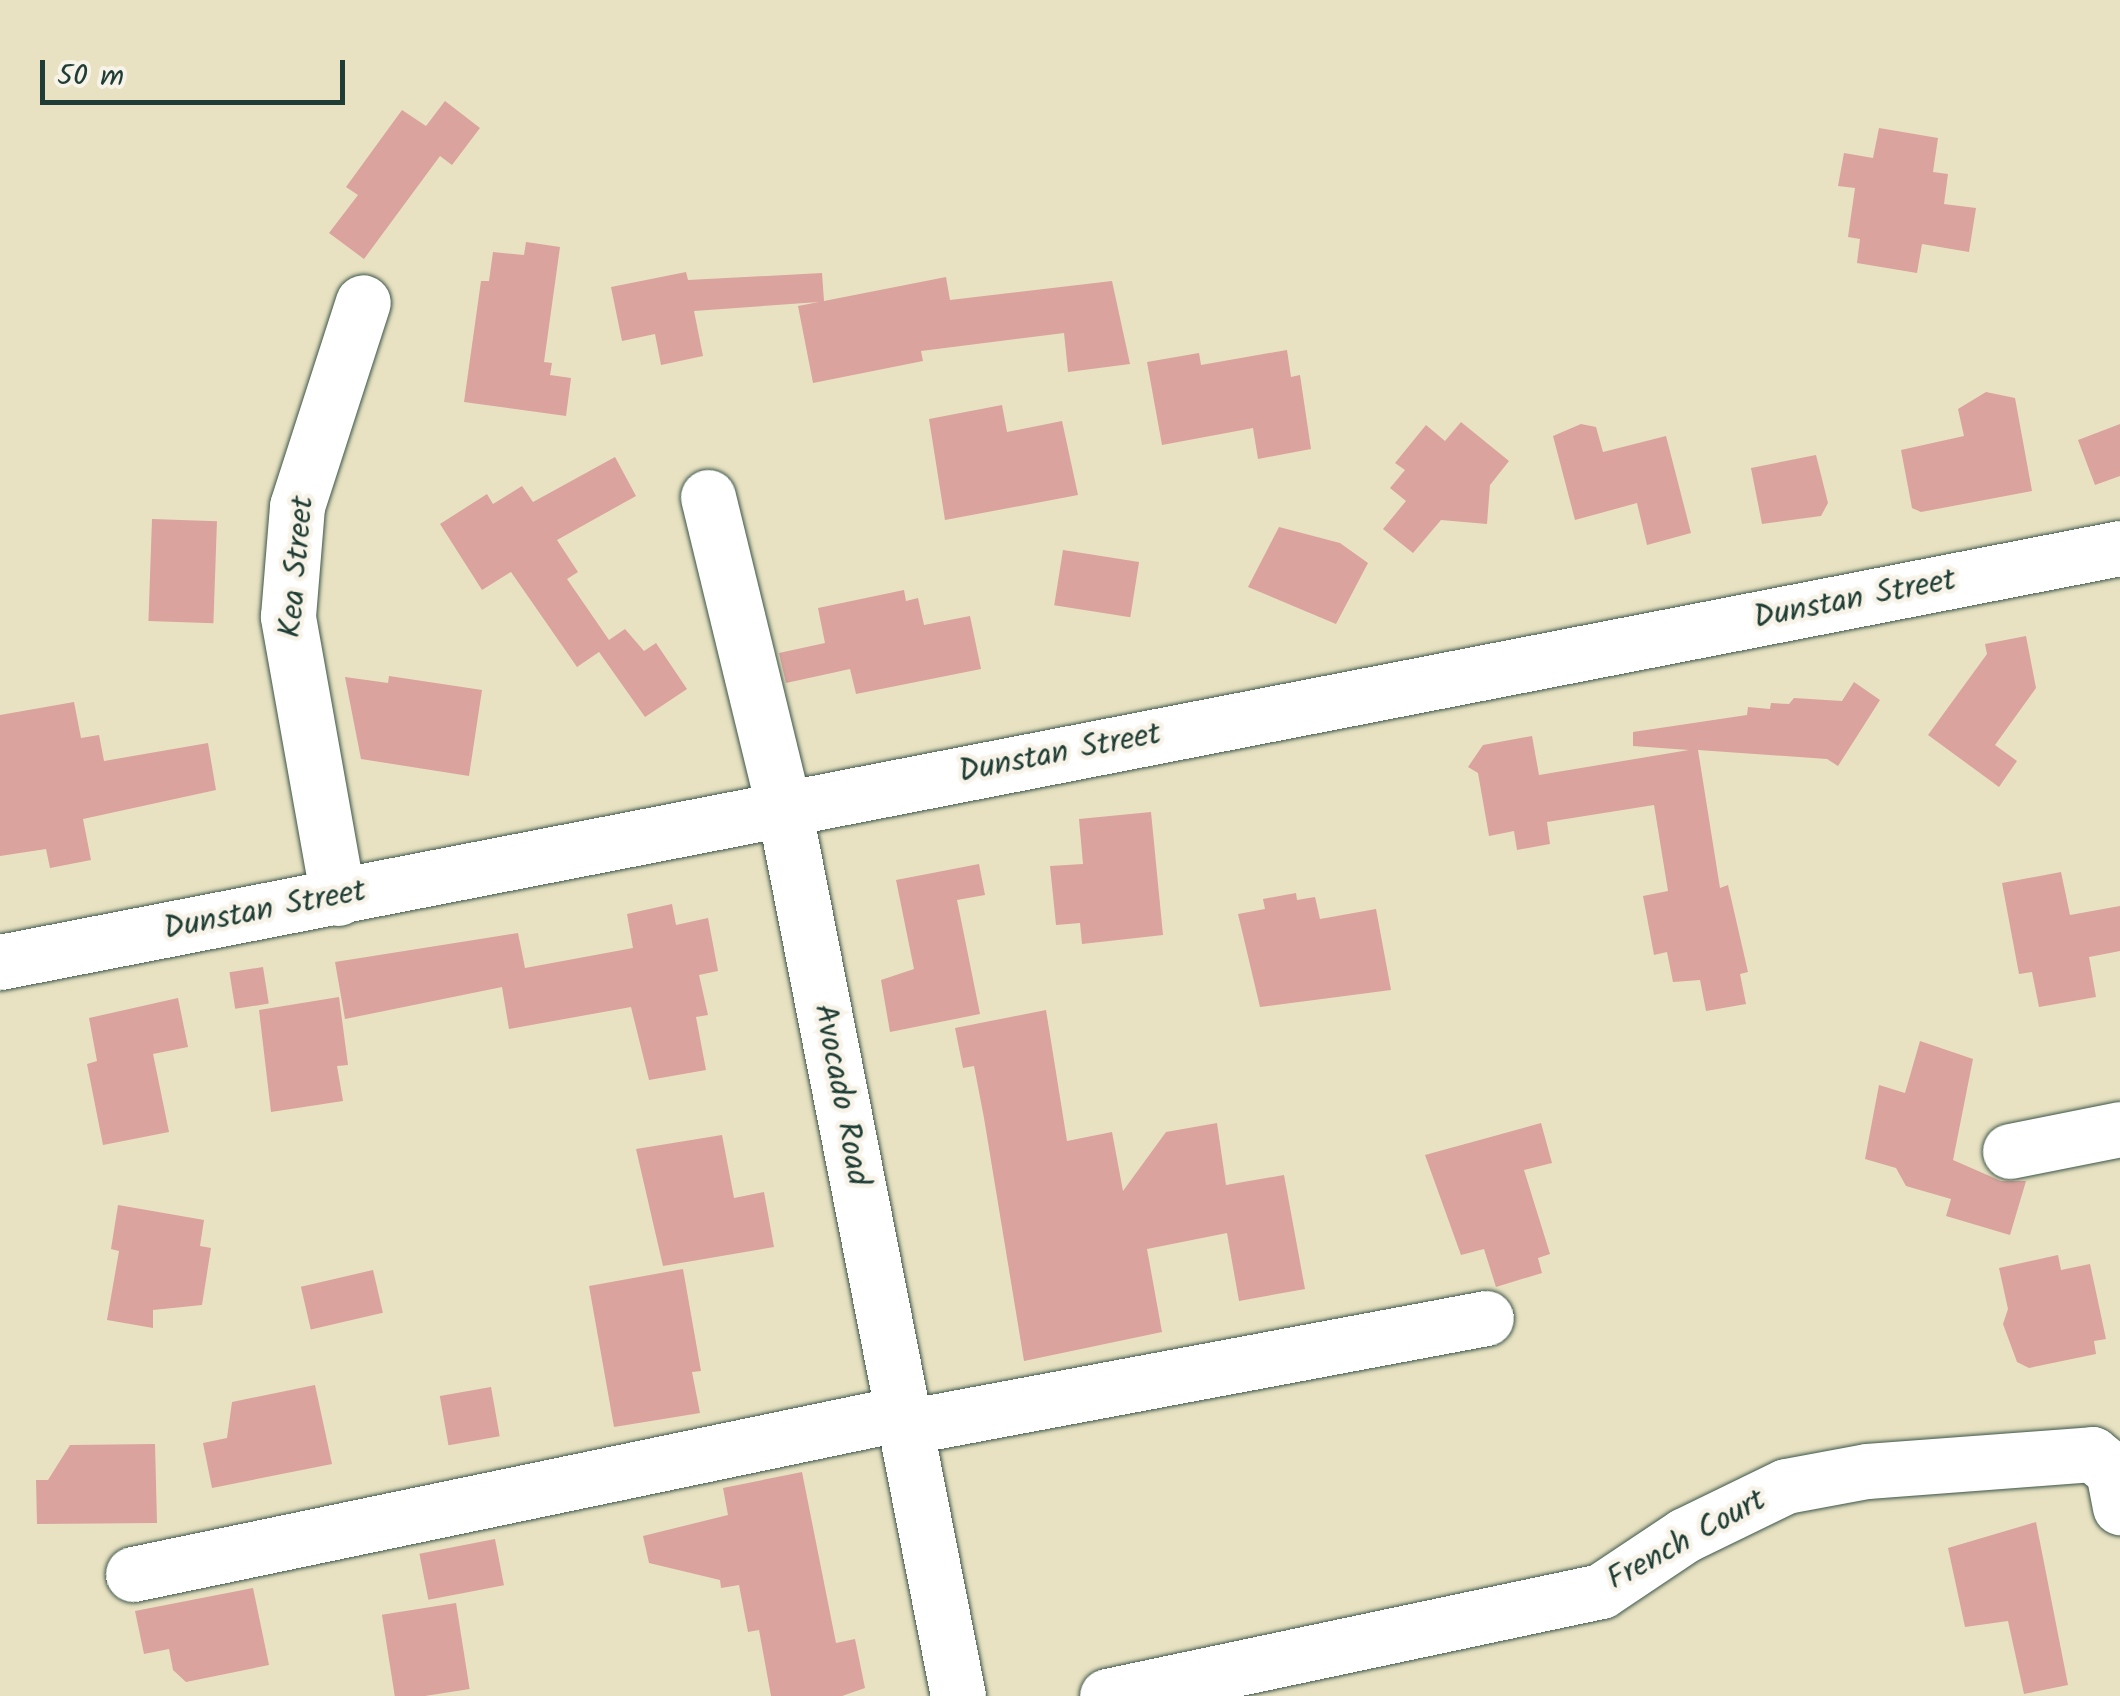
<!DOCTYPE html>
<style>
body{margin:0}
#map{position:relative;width:2120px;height:1696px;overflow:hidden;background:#e8e2c2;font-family:Kalam,sans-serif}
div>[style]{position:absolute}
.building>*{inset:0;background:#daa39e;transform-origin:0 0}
.roads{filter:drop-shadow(0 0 2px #3d5649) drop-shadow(0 0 2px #3d5649)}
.minor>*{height:55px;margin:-27.5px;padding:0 27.5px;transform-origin:27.5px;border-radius:27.5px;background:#fff}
span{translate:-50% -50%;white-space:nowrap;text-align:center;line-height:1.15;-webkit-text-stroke:9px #f7f3e8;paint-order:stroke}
.street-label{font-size:32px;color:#1f3d34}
.scale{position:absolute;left:40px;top:60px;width:305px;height:45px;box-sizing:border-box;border:5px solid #1f3d34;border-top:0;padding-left:12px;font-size:30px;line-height:35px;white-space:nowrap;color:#1f3d34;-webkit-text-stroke:8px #f7f3e8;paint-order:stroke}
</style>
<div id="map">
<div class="building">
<div style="clip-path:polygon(445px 101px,480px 128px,452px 165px,440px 156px,364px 259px,329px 233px,358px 195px,346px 187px,402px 110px,426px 126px)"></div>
<div style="clip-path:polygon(1879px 128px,1938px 138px,1933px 172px,1948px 174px,1944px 204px,1976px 208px,1969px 252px,1922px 244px,1917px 273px,1857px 263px,1860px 239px,1848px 237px,1855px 188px,1838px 186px,1844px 153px,1873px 158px)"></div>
<div style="clip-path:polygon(526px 242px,560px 247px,544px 362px,552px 363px,550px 375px,571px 378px,566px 416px,464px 402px,481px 281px,489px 281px,493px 252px,524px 255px)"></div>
<div style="clip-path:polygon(686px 272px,688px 280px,822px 273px,824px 301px,946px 277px,950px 300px,1112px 281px,1130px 364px,1068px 372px,1064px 333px,921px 351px,923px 361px,813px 383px,798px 306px,819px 302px,694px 311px,703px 356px,661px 365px,655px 334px,622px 341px,611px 287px)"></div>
<div style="clip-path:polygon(1287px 350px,1291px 377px,1300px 375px,1311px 449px,1258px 459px,1253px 428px,1162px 445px,1147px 362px,1199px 353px,1201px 365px)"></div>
<div style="clip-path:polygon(1986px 392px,2015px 398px,2032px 491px,1921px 512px,1912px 508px,1901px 450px,1964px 436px,1958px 409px)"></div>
<div style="clip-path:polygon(1002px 405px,1007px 432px,1062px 421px,1078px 495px,945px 520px,929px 419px)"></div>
<div style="clip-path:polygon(1461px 422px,1509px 461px,1490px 485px,1487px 524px,1441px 520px,1413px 553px,1383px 529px,1406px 501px,1390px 488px,1405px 470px,1395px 463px,1426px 425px,1445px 441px)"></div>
<div style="clip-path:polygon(1581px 424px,1596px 427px,1603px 452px,1666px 436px,1691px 533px,1647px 545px,1637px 503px,1575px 520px,1553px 436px)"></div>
<div style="clip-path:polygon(2120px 424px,2120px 476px,2095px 485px,2078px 440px)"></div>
<div style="clip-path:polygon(1816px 455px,1828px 503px,1821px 516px,1762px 524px,1751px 468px)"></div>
<div style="clip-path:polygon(615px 457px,636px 496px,557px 540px,578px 572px,567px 579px,609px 640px,625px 629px,644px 651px,656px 643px,687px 689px,645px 717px,599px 652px,577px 667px,511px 572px,482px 590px,440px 524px,487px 494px,493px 504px,522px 486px,533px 502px)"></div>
<div style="left:152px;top:519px;width:65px;height:102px;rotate:2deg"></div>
<div style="clip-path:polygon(1279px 527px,1340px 543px,1368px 563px,1336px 624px,1248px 587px)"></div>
<div style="left:1063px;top:550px;width:77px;height:56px;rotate:9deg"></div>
<div style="clip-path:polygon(904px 590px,906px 601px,918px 598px,924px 625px,970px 616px,981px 669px,856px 694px,850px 669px,786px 683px,779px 653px,825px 643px,818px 608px)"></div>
<div style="clip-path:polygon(2026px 636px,2036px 688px,1995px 745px,2017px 761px,1999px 787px,1928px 735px,1987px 654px,1985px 644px)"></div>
<div style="clip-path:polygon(389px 676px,482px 690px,469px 776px,361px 759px,345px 677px,388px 683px)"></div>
<div style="clip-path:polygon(1854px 682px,1880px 700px,1838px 766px,1827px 759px,1698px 750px,1720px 888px,1728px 885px,1748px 972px,1740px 974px,1746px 1004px,1706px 1011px,1700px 980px,1673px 982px,1667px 952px,1654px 955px,1643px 896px,1668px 891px,1654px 805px,1547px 822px,1550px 844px,1517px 850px,1514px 831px,1489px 836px,1478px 773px,1468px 767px,1483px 745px,1532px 736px,1539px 775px,1689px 750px,1633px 746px,1633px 732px,1747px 715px,1748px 707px,1770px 709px,1771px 703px,1789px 704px,1794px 698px,1842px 701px)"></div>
<div style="clip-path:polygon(74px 702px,81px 738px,99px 735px,104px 761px,208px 743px,216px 790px,83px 819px,91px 860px,50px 868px,46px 849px,0 856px,0 715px)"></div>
<div style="clip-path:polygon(1151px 812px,1163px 935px,1082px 944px,1080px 923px,1056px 925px,1050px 866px,1083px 864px,1079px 819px)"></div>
<div style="clip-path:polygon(979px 864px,985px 895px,957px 900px,980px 1014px,890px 1032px,881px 980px,914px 969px,896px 880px)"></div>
<div style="clip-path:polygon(2061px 872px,2070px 915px,2120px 906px,2120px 951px,2089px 957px,2096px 997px,2039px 1007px,2032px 972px,2019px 974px,2002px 883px)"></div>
<div style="clip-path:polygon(1296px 893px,1297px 900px,1315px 897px,1320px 919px,1376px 909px,1391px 990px,1260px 1007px,1238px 914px,1265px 909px,1263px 899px)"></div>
<div style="clip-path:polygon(672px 904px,676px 925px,708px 918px,718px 971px,699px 975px,708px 1015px,696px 1017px,706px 1070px,649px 1080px,631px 1007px,509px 1029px,502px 987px,345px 1019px,335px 962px,518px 933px,525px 968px,633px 948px,627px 914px)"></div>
<div style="left:263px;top:967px;width:37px;height:34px;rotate:81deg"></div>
<div style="clip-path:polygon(339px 997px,348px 1065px,337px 1066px,343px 1101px,271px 1112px,259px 1010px)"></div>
<div style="clip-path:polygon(178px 998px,188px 1047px,153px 1054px,169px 1132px,103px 1145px,87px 1064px,97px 1061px,89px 1018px)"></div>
<div style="clip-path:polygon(1046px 1010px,1067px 1141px,1112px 1132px,1123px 1191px,1166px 1132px,1217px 1123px,1226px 1185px,1284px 1175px,1305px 1289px,1239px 1301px,1227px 1233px,1147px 1249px,1162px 1332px,1024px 1361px,984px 1118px,974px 1066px,963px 1068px,955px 1028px)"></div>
<div style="clip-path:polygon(1920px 1041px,1973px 1059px,1953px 1160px,2001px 1181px,2026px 1181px,2010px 1235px,1946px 1216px,1951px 1199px,1906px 1186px,1896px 1168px,1865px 1159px,1879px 1085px,1905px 1093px)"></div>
<div style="clip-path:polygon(1541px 1123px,1552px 1163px,1524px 1170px,1550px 1254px,1538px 1258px,1542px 1273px,1496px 1287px,1484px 1249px,1461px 1255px,1425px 1155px)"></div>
<div style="clip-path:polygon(722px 1135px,734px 1198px,764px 1192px,774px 1247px,663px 1266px,636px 1149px)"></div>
<div style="clip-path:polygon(118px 1205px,204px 1220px,200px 1246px,211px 1248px,202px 1305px,153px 1310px,153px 1328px,107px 1320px,119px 1251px,111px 1249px)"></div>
<div style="clip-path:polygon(2058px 1255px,2061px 1270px,2090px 1264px,2106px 1339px,2094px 1341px,2096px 1354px,2029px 1368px,2017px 1362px,2003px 1324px,2008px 1309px,1999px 1268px)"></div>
<div style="clip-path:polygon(683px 1269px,701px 1371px,692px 1372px,700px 1413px,614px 1427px,589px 1286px)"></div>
<div style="left:373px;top:1270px;width:44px;height:74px;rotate:77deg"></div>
<div style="clip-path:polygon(315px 1385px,332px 1464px,212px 1488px,203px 1443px,227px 1438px,232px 1402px)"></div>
<div style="left:491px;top:1387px;width:50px;height:52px;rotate:80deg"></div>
<div style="clip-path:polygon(155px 1444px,157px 1523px,37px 1524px,36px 1480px,48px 1480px,70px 1445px)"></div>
<div style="clip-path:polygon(802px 1472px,836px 1643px,855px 1639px,865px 1688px,842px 1696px,771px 1696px,759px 1630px,748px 1632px,739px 1585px,721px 1588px,720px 1580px,649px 1563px,643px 1536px,728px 1515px,723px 1488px)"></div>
<div style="clip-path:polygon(2036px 1522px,2068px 1685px,2024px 1694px,2008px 1621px,1965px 1627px,1948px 1548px)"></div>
<div style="left:495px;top:1539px;width:47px;height:77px;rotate:79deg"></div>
<div style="clip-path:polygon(253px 1588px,269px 1665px,186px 1682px,173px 1670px,169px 1649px,144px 1654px,135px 1611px)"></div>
<div style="left:456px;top:1603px;width:87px;height:75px;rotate:81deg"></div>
</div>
<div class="roads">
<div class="minor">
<div style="left:708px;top:497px;width:320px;rotate:76.3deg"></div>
<div style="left:784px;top:808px;width:905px;rotate:78.91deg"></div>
<div style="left:338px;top:898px;width:286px;rotate:-100.1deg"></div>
<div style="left:288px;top:616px;width:110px;rotate:-85.3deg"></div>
<div style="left:297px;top:506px;width:214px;rotate:-72.1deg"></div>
<div style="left:0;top:962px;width:2160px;rotate:-11.05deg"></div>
<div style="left:2010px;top:1151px;width:112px;rotate:-11.3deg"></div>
<div style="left:906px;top:1427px;width:590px;rotate:-10.64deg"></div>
<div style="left:133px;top:1574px;width:787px;rotate:-11.81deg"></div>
<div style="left:1107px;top:1696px;width:505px;rotate:-12deg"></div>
<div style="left:1601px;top:1591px;width:101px;rotate:-33.7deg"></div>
<div style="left:1685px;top:1535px;width:112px;rotate:-25.9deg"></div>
<div style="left:1786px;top:1486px;width:82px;rotate:-10.5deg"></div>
<div style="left:1867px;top:1471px;width:226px;rotate:-4.3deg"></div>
<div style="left:2092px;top:1454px;width:27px;rotate:39deg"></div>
<div style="left:2113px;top:1471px;width:37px;rotate:79deg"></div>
</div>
</div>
<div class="street-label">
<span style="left:298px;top:567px;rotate:-85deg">Kea Street</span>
<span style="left:1855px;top:600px;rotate:-11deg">Dunstan Street</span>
<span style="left:1060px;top:754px;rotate:-11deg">Dunstan Street</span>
<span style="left:265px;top:911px;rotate:-11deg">Dunstan Street</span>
<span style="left:840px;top:1095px;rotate:79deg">Avocado Road</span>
<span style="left:1687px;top:1541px;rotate:-29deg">French Court</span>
</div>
<div class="scale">50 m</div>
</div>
